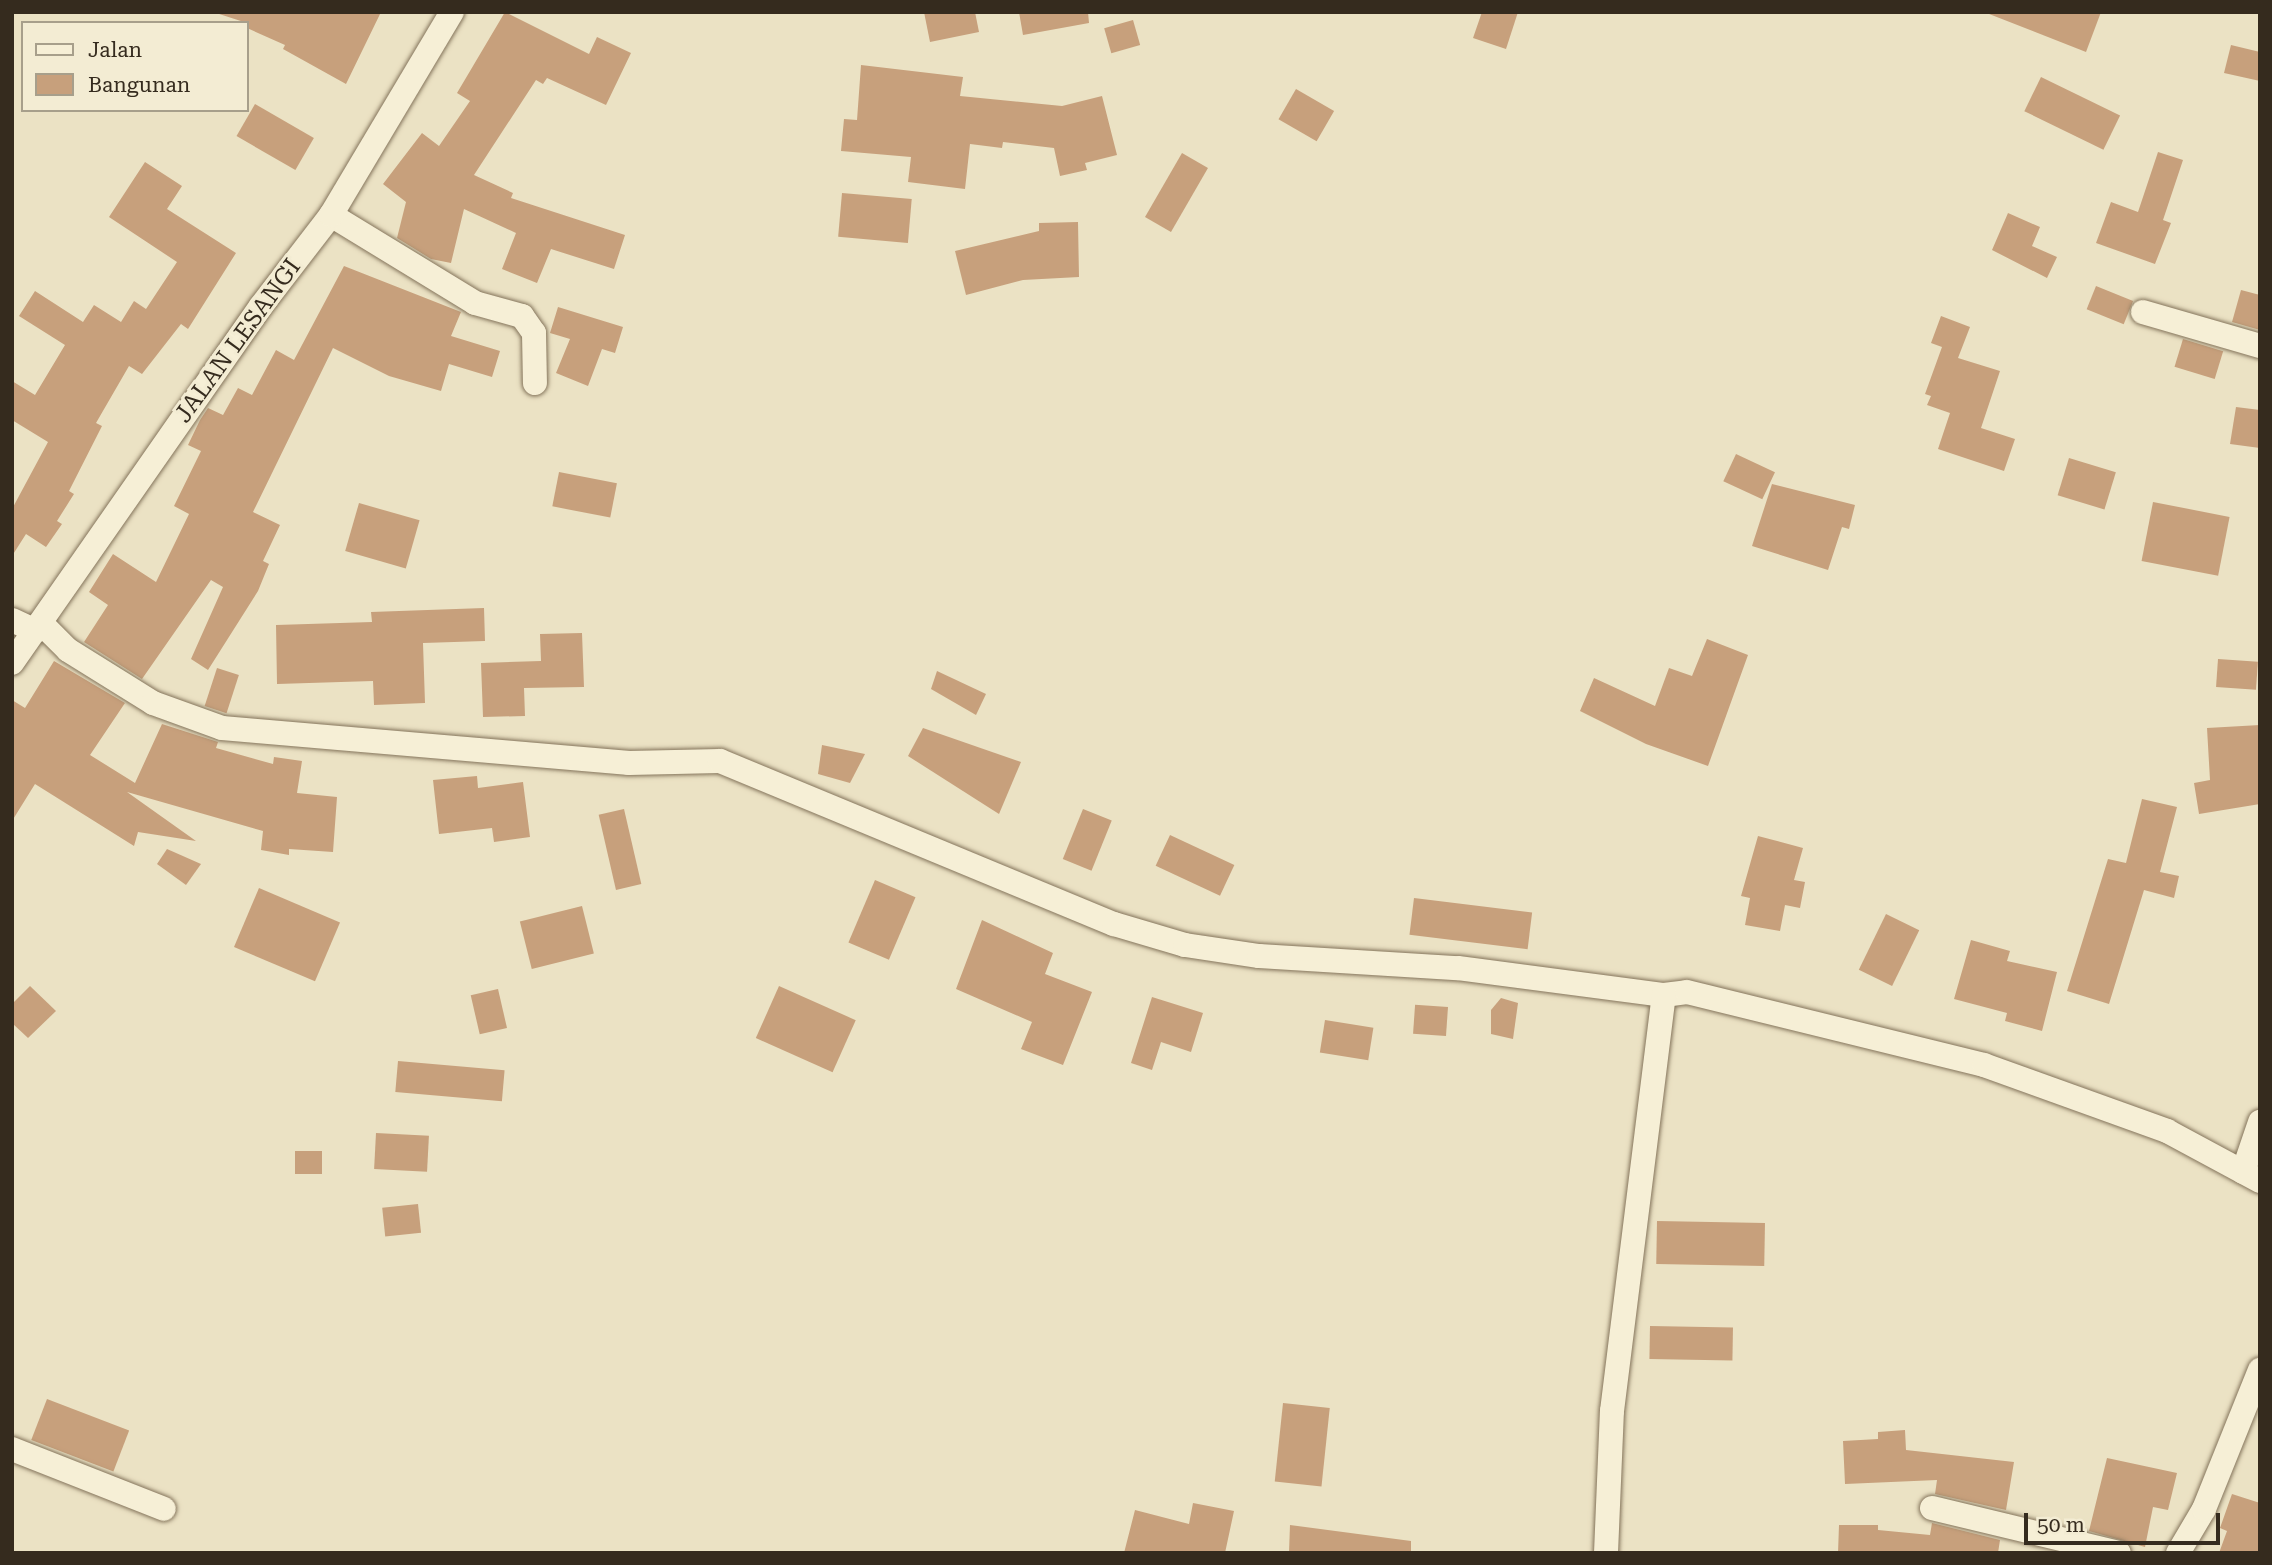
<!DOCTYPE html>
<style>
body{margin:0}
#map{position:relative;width:2272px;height:1565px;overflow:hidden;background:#ebe2c4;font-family:"Roboto Serif",serif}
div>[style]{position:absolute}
.building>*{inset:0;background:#c7a07c;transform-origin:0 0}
.roads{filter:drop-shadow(0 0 2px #84745b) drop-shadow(0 0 2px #84745b)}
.minor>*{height:24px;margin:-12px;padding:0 12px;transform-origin:12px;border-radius:12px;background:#f6efd6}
span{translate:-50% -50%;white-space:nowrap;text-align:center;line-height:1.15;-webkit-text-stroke:6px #f3ecd3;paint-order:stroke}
.street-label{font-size:24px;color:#352b1e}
.frame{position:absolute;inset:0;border:14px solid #352b1e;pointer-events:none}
.legend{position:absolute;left:21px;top:21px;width:228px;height:91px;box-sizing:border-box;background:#f3ecd3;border:2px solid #a79f8b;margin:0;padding:9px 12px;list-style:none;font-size:21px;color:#352b1e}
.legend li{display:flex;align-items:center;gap:14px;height:35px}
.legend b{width:35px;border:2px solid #a79f8b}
.scale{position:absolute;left:2024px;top:1513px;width:196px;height:32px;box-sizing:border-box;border:4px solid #352b1e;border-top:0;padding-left:9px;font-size:21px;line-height:24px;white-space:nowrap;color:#352b1e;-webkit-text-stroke:5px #f3ecd3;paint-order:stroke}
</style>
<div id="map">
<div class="building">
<div style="clip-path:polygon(213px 12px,381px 12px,346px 84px,283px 49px,285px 45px,247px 28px,247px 23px)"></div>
<div style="clip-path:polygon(505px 12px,589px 54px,597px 37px,631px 53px,606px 105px,547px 78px,543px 84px,536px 80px,474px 175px,513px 193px,511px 198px,625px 235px,614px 269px,551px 249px,537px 283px,502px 269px,516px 233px,464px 209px,451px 263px,431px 259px,397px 238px,406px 202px,383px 184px,422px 133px,439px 146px,470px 101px,457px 93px)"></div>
<div style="clip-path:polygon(924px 12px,975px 12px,979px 32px,930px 42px)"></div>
<div style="clip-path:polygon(1019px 12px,1088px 12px,1089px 23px,1023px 35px)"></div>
<div style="clip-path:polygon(1482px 12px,1518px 12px,1506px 49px,1473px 38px)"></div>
<div style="clip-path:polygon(1984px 12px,2101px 12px,2086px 52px)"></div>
<div style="left:1133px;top:20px;width:26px;height:30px;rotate:74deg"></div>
<div style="clip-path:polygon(2231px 45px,2260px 52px,2260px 81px,2224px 73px)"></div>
<div style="clip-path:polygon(861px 65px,963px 77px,960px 96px,1062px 106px,1102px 96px,1117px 155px,1085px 163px,1087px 170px,1060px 176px,1054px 148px,1003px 142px,1002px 148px,970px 144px,965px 189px,908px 182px,911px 157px,841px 151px,844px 119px,857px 120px)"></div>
<div style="left:2041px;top:77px;width:88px;height:38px;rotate:26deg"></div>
<div style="left:1296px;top:89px;width:44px;height:35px;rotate:30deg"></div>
<div style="left:255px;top:104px;width:68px;height:37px;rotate:30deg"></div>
<div style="clip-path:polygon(2158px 152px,2183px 160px,2163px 220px,2171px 223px,2155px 264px,2096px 243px,2111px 202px,2138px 212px)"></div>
<div style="left:1182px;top:153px;width:30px;height:74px;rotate:30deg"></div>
<div style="clip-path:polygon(145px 162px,182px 186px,167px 209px,236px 253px,188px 329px,181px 324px,142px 374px,129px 366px,96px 423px,102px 426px,69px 491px,74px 494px,57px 521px,62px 524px,46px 547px,26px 534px,12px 556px,12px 509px,48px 442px,12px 420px,12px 381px,35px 395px,65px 345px,19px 316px,35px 291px,83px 322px,94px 305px,121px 322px,134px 301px,146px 309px,177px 262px,109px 217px)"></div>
<div style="left:842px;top:193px;width:70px;height:44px;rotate:5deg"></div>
<div style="clip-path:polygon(2008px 213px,2040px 227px,2032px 246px,2057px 257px,2047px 278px,1992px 250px)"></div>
<div style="clip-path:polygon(1078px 222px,1079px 277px,1023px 280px,966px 295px,955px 251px,1039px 231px,1039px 223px)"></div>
<div style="clip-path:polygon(344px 266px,461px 312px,451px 336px,500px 351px,492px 377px,449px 364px,441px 391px,389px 376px,333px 348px,253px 512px,280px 525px,263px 561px,269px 564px,258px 591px,208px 670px,191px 659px,223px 587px,211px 580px,142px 679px,84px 642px,108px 605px,89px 592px,113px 554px,156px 582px,189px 514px,174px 506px,201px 451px,188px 445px,200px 420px,208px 408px,223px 415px,238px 388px,252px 395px,276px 350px,294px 360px)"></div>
<div style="left:2096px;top:286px;width:40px;height:25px;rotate:22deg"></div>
<div style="clip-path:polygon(2241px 290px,2260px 295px,2260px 330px,2232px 322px)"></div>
<div style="clip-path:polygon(558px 307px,623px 327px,615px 353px,602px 349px,588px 386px,556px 373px,570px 339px,550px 333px)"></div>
<div style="clip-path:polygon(1941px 316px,1970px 327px,1958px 358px,2000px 371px,1981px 428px,2015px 439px,2004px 471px,1938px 449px,1950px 413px,1927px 405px,1931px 396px,1925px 394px,1942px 347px,1931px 343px)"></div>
<div style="left:2183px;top:339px;width:42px;height:29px;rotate:17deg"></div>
<div style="clip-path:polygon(2236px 407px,2260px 410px,2260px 448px,2230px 444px)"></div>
<div style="left:1736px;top:454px;width:43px;height:30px;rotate:25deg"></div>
<div style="left:2069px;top:458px;width:49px;height:39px;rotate:17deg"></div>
<div style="left:559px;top:472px;width:59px;height:35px;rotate:11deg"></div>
<div style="clip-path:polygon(1772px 484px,1855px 505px,1849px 529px,1842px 527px,1828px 570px,1752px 546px)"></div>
<div style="left:2153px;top:502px;width:78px;height:60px;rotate:11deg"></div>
<div style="left:359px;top:503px;width:63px;height:50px;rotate:16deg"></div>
<div style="clip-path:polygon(484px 608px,485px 641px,423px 643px,425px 703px,374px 705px,373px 681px,277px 684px,276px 625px,372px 622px,371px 612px)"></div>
<div style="clip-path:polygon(582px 633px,584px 687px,524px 688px,525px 716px,483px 717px,481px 663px,541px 661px,540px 634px)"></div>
<div style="clip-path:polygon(1707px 639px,1748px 655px,1708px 766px,1646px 744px,1580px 711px,1594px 678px,1655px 706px,1669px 668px,1692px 676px)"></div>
<div style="left:2218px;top:659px;width:40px;height:28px;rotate:4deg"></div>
<div style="clip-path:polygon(54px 661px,125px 703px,90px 755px,135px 783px,162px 724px,218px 742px,216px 748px,273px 764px,274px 757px,302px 761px,297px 793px,337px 797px,333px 852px,289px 849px,289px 855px,261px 850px,263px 831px,127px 792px,196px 841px,138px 832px,134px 846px,35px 784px,12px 821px,12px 700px,25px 708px)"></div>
<div style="left:217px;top:668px;width:23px;height:40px;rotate:18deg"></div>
<div style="clip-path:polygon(937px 671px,986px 694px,976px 715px,931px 689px)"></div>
<div style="clip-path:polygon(2260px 725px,2260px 804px,2199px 814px,2194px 783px,2210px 780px,2207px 728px)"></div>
<div style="clip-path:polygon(923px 728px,1021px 762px,999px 814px,908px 756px)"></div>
<div style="clip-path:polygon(822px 745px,865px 754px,850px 783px,818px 774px)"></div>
<div style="clip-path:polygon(477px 776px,478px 788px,523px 782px,530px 837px,494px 842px,492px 828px,439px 834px,433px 780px)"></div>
<div style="clip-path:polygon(2142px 799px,2177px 807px,2160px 872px,2179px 876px,2174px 898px,2144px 890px,2109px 1004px,2067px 991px,2108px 859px,2126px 863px)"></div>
<div style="left:624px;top:809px;width:77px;height:26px;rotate:77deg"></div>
<div style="left:1083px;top:809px;width:31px;height:54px;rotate:22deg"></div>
<div style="left:1170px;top:835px;width:71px;height:34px;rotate:25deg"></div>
<div style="clip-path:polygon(1758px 836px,1803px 848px,1794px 880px,1805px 882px,1800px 908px,1785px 905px,1780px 931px,1745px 925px,1750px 898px,1741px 896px)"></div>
<div style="clip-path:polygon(167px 849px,201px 864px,186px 885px,157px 864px)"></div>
<div style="left:875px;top:880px;width:44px;height:68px;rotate:23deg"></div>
<div style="left:259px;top:888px;width:88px;height:64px;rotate:23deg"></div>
<div style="left:1414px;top:898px;width:119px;height:37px;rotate:7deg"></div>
<div style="left:582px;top:906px;width:49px;height:64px;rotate:76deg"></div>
<div style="left:1886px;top:914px;width:37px;height:62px;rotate:26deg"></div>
<div style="clip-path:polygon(982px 920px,1053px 953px,1045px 974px,1092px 992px,1063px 1065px,1021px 1049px,1032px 1022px,956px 989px)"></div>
<div style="clip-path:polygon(1971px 940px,2010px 951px,2007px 961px,2057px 972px,2042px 1031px,2005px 1021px,2007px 1013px,1954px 999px)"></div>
<div style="clip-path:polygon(30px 986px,56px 1011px,28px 1038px,12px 1023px,12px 1004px)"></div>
<div style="left:779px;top:986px;width:84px;height:57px;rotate:24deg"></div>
<div style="left:498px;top:989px;width:40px;height:28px;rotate:77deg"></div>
<div style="clip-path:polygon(1152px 997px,1203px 1013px,1191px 1052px,1161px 1042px,1152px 1070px,1131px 1063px)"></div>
<div style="clip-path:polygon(1501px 998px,1518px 1003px,1513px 1039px,1491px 1034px,1491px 1010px)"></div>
<div style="left:1448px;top:1007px;width:29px;height:33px;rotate:94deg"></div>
<div style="left:1325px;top:1020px;width:49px;height:33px;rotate:9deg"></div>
<div style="left:398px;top:1061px;width:107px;height:31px;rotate:5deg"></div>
<div style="left:376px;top:1133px;width:53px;height:36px;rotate:3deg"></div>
<div style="left:322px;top:1151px;width:23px;height:27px;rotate:90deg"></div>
<div style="left:418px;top:1204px;width:29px;height:36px;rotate:84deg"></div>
<div style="left:1657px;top:1221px;width:108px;height:43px;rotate:1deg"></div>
<div style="left:1650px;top:1326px;width:83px;height:33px;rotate:1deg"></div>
<div style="left:47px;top:1399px;width:88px;height:44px;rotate:21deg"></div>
<div style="left:1283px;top:1403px;width:47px;height:79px;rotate:6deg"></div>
<div style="clip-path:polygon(1905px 1430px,1906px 1450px,2014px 1462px,2006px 1510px,1935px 1494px,1937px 1480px,1845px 1484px,1843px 1441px,1878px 1439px,1878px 1432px)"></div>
<div style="clip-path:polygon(2107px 1458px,2177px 1473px,2168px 1510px,2153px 1507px,2145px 1547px,2089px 1531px)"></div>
<div style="clip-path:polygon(2232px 1494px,2260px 1503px,2260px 1553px,2219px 1553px,2227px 1531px,2220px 1528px)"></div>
<div style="clip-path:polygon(1193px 1503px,1234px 1511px,1225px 1553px,1124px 1553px,1135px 1510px,1189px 1524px)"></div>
<div style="clip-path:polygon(1932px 1523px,2000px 1540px,1998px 1553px,1838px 1553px,1839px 1525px,1878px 1525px,1878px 1530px,1930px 1535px)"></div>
<div style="clip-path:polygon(1290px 1525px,1411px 1541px,1411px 1553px,1289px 1553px)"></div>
</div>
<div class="roads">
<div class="minor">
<div style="left:331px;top:215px;width:169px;rotate:31.4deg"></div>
<div style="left:475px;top:303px;width:49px;rotate:15.5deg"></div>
<div style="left:522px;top:316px;width:21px;rotate:55deg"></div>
<div style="left:534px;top:333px;width:50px;rotate:88.9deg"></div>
<div style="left:2143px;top:312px;width:122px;rotate:16.2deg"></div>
<div style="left:12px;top:620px;width:26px;rotate:25deg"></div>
<div style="left:41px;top:623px;width:38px;rotate:45deg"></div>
<div style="left:68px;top:650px;width:100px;rotate:31.9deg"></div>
<div style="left:153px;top:703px;width:73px;rotate:19.9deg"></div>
<div style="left:222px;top:728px;width:409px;rotate:4.9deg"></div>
<div style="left:629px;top:763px;width:91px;rotate:-1.3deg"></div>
<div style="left:720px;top:761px;width:426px;rotate:22.5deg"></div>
<div style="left:1114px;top:924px;width:74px;rotate:16.5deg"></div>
<div style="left:1185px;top:945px;width:75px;rotate:8.5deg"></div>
<div style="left:1259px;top:956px;width:199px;rotate:3.5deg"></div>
<div style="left:1458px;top:968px;width:208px;rotate:7.5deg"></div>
<div style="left:1664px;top:995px;width:23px;rotate:-7deg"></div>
<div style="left:1687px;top:992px;width:306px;rotate:13.8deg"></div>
<div style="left:1984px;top:1065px;width:195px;rotate:19.8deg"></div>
<div style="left:2167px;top:1131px;width:106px;rotate:28.3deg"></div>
<div style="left:12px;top:663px;width:435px;rotate:-55.1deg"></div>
<div style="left:261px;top:306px;width:115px;rotate:-52.4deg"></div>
<div style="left:331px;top:215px;width:236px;rotate:-59.2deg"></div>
<div style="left:2243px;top:1172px;width:53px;rotate:-71.2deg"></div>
<div style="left:12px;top:1449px;width:163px;rotate:21.5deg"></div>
<div style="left:1932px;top:1508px;width:192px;rotate:13.5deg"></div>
<div style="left:1606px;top:1553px;width:142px;rotate:-87.6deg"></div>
<div style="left:1612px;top:1411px;width:419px;rotate:-82.9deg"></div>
<div style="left:2178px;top:1553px;width:51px;rotate:-59.4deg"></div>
<div style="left:2204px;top:1509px;width:150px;rotate:-68.1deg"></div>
</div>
</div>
<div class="street-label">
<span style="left:238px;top:341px;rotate:-54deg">JALAN LESANGI</span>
</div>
<div class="frame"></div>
<ul class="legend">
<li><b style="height:9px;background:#f6efd6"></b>Jalan</li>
<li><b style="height:19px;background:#c7a07c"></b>Bangunan</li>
</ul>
<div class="scale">50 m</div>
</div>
